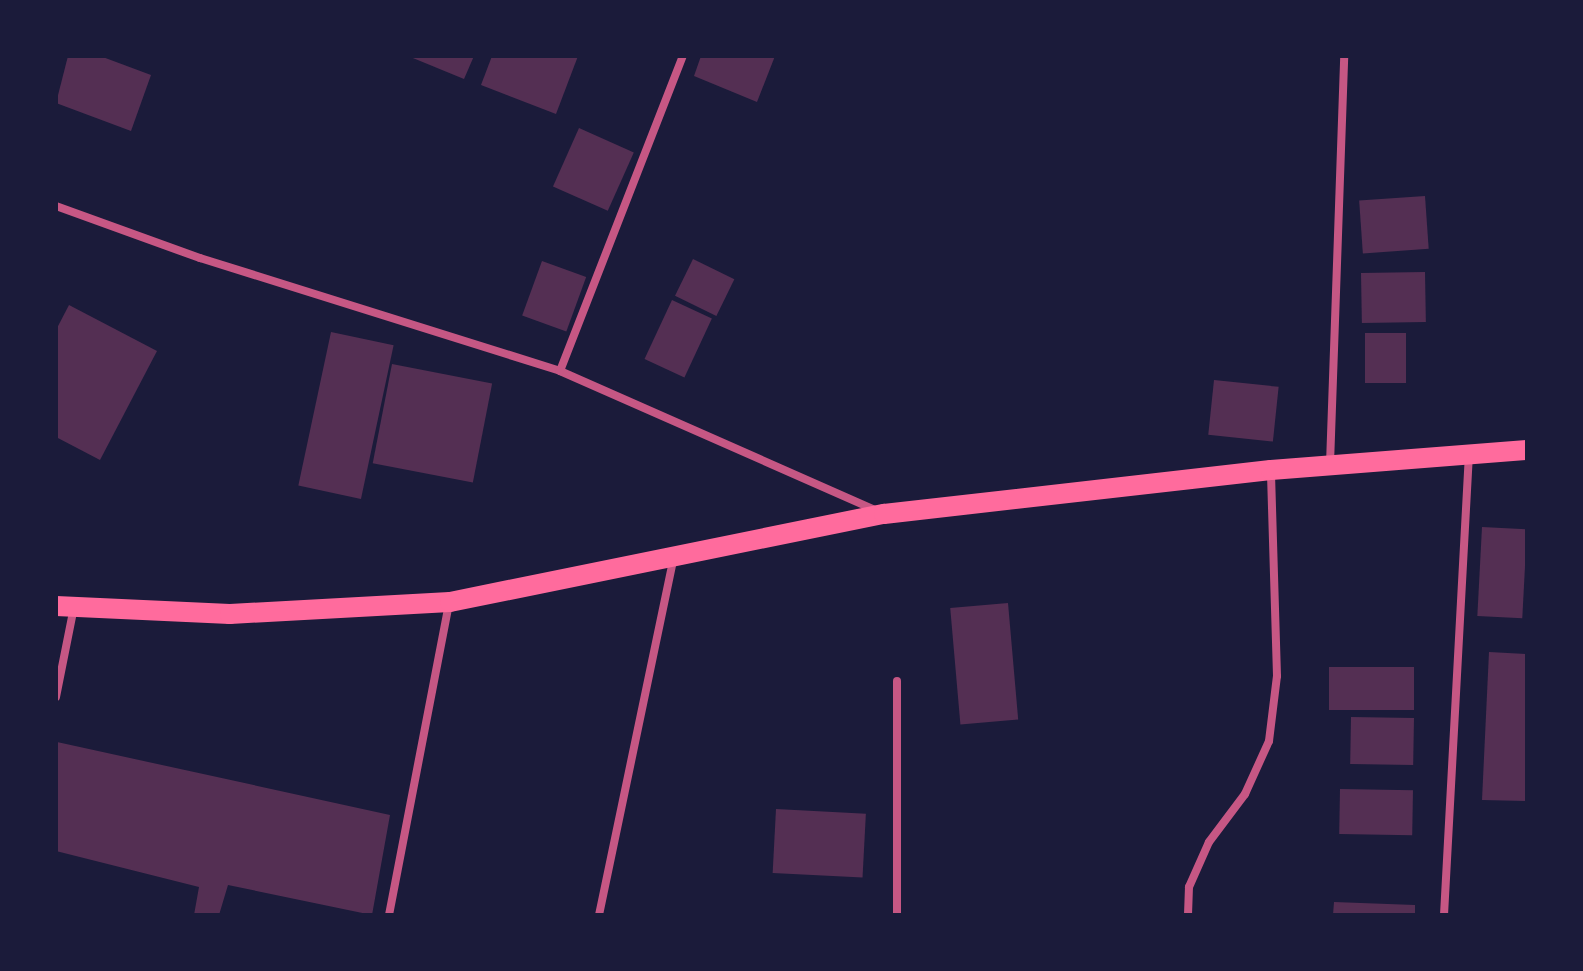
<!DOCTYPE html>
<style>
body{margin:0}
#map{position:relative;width:1583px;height:971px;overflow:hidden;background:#1b1b3a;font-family:"Source Sans 3",sans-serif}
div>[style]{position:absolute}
.building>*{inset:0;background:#542f53;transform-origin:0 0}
.minor>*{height:8px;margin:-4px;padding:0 4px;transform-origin:4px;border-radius:4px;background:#c65784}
.primary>*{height:20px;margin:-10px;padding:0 10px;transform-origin:10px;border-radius:10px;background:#ff6b9d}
span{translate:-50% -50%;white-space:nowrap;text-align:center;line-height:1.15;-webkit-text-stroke:8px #1b1b3a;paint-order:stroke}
.frame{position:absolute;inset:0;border:58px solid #1b1b3a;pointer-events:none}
</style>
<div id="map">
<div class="building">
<div style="clip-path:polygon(68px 56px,100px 56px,151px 75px,131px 131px,56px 103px)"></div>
<div style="clip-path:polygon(408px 56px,474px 56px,464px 79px)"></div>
<div style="clip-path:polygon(492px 56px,578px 56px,556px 114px,481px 85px)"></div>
<div style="clip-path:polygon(701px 56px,775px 56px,757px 102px,694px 76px)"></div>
<div style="left:579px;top:128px;width:60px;height:64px;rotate:24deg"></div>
<div style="left:1425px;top:196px;width:53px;height:66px;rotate:86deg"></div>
<div style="left:693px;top:259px;width:46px;height:41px;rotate:26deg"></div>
<div style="left:542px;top:261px;width:47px;height:58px;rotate:20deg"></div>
<div style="left:1425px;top:272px;width:50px;height:64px;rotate:89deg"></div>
<div style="left:672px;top:300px;width:44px;height:65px;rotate:25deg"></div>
<div style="clip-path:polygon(69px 305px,157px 351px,100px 460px,56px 437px,56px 330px)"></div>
<div style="left:331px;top:332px;width:64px;height:157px;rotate:12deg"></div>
<div style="left:1365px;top:333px;width:41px;height:50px"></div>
<div style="left:392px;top:364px;width:102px;height:101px;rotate:11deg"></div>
<div style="left:1214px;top:380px;width:65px;height:55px;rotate:6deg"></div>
<div style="left:1482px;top:527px;width:45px;height:89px;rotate:3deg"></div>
<div style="left:1008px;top:603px;width:117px;height:58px;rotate:85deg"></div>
<div style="clip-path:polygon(1489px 652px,1527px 654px,1527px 801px,1482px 800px)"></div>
<div style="left:1414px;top:667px;width:43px;height:85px;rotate:90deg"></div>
<div style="left:1351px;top:717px;width:63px;height:47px;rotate:1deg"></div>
<div style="clip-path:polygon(57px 742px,390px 815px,372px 915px,228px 885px,219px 915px,194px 915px,199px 887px,56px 851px)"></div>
<div style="left:1340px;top:789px;width:73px;height:45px;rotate:1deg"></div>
<div style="left:776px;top:809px;width:90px;height:64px;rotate:3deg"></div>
<div style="clip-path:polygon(1334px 902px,1415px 905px,1415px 915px,1333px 915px)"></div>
</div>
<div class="minor">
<div style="left:56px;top:206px;width:153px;rotate:19.9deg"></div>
<div style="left:200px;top:258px;width:377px;rotate:17.4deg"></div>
<div style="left:560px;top:371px;width:344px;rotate:23.8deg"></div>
<div style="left:560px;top:371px;width:338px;rotate:-68.7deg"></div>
<div style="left:1330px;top:464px;width:408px;rotate:-88deg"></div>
<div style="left:897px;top:681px;width:234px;rotate:90deg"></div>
<div style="left:56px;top:697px;width:92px;rotate:-78.7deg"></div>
<div style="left:389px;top:915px;width:318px;rotate:-79.1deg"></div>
<div style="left:599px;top:915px;width:366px;rotate:-78.2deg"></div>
<div style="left:1188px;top:915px;width:28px;rotate:-88deg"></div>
<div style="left:1189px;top:887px;width:49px;rotate:-66deg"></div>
<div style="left:1209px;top:842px;width:60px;rotate:-53.1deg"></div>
<div style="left:1245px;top:794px;width:58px;rotate:-65.6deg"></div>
<div style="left:1269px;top:741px;width:65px;rotate:-83deg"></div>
<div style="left:1277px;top:676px;width:206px;rotate:-91.7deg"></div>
<div style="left:1444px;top:915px;width:459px;rotate:-86.9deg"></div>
</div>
<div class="primary">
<div style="left:56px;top:606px;width:174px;rotate:2.6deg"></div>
<div style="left:230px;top:614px;width:220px;rotate:-3.1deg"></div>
<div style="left:450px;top:602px;width:443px;rotate:-11.5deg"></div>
<div style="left:884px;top:514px;width:389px;rotate:-6.5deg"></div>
<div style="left:1271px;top:470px;width:257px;rotate:-4.5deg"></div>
</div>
<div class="frame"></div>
</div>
